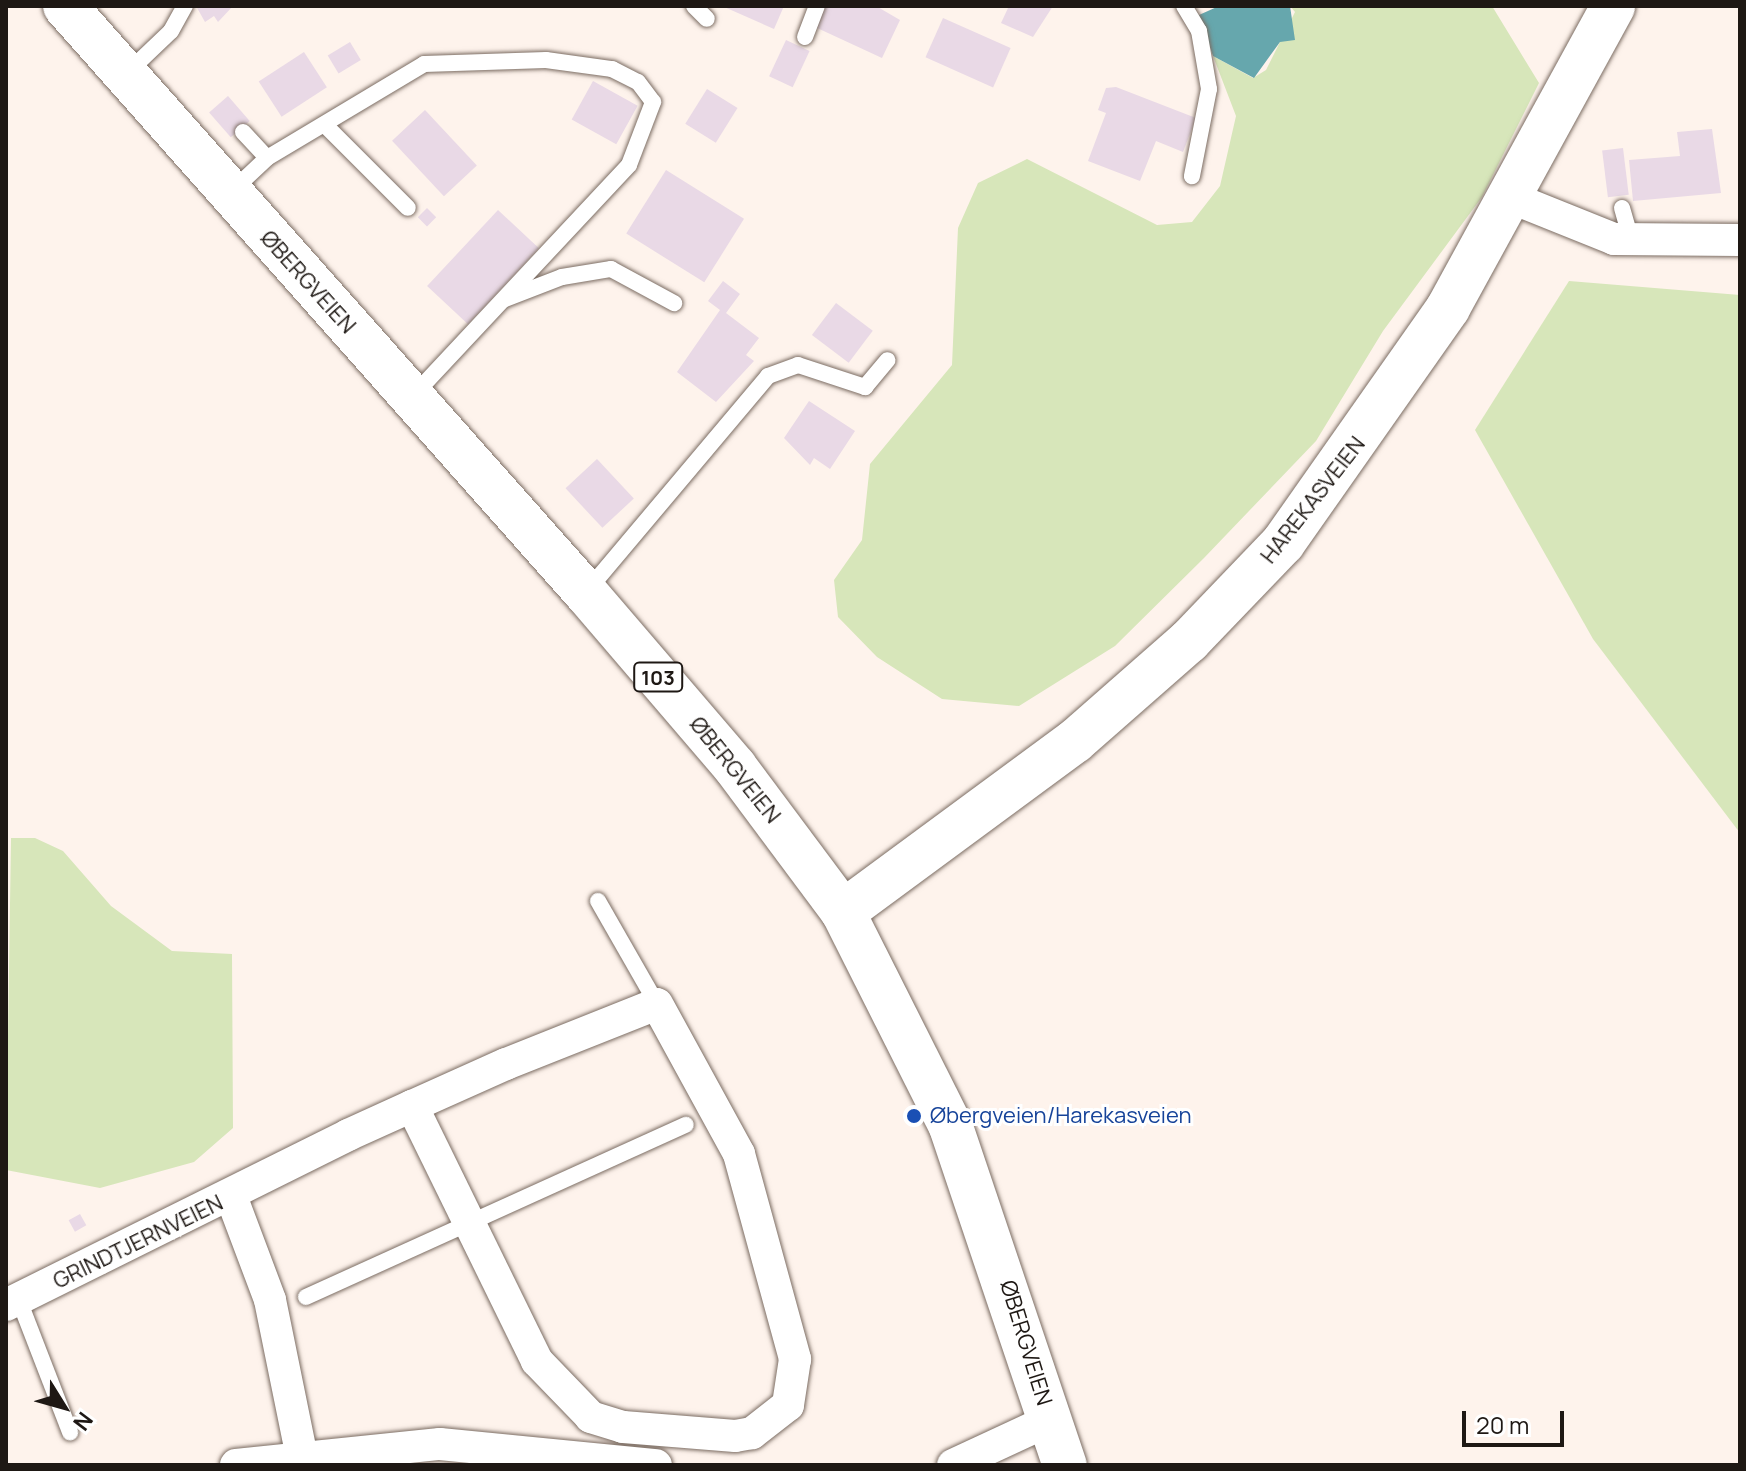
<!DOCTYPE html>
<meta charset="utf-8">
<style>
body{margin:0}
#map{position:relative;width:1746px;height:1471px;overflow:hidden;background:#fef3ec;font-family:Manrope,sans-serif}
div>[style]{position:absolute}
.green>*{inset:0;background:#d7e6ba}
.water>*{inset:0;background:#66a7ad}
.building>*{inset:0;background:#e9d9e6;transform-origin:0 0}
.roads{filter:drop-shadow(0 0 2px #7b6c62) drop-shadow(0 0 2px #7b6c62)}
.lane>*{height:16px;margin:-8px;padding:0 8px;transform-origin:8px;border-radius:8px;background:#fff}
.street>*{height:32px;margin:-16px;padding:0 16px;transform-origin:16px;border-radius:16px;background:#fff}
.secondary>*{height:44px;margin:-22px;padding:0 22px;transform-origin:22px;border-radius:22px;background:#fff}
.primary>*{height:44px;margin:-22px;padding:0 22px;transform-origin:22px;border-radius:22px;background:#fff}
.dots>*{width:22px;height:22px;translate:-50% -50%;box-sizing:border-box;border:4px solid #fff;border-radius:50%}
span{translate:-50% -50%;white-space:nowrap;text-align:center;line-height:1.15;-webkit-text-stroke:6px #fff;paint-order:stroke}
.shield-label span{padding:2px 6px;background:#fff;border:2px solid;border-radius:6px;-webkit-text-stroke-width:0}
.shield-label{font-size:20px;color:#1e1814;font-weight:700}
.street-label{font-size:22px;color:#1e1814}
.transit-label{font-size:22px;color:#164399}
.left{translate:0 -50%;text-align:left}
.frame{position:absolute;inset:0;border:8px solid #1e1814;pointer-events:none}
.north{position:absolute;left:24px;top:1367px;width:80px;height:80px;-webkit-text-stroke:6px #fff;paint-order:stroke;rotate:127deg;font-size:22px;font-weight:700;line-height:32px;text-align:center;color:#1e1814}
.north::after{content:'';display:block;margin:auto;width:28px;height:36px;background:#1e1814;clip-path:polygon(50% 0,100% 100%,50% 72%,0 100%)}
.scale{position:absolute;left:1462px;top:1411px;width:102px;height:36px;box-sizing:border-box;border:4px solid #1e1814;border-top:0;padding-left:10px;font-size:24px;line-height:28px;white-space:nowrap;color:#1e1814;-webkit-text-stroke:6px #fff;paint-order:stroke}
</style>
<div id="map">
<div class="green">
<div style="clip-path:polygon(1290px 6px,1492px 6px,1539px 83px,1482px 197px,1383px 331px,1316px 441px,1204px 558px,1115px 646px,1019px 706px,942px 699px,877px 657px,838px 617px,834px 580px,862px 540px,870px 464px,952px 365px,958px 228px,978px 183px,1027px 159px,1157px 225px,1192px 222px,1220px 186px,1236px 116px,1213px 56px,1253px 78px,1266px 70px,1295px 12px)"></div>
<div style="clip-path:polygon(1569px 281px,1740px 295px,1740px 833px,1593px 639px,1475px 430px)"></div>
<div style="clip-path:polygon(11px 838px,35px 838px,63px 851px,111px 906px,172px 951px,232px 954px,233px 1128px,194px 1162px,100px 1188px,6px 1170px)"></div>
</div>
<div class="water">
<div style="clip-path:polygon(1219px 6px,1290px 6px,1295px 40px,1280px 42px,1254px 78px,1213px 56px,1199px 15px)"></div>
</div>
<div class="building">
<div style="clip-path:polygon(196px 6px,233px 6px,218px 22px,214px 16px,205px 22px)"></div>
<div style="clip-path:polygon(722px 6px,784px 6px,774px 29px)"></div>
<div style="clip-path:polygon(825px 6px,876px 6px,900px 20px,882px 58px,815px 27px)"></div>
<div style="clip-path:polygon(1009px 6px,1053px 6px,1033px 37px,1001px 23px)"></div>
<div style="left:943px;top:18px;width:74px;height:43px;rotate:24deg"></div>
<div style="left:786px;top:40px;width:26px;height:40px;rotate:25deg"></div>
<div style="left:350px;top:42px;width:21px;height:26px;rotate:59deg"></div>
<div style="left:304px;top:52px;width:42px;height:54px;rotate:57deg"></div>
<div style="left:593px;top:81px;width:51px;height:44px;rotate:29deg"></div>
<div style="clip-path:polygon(1116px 87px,1196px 118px,1183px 152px,1156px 141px,1140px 181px,1088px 161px,1106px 113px,1098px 110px,1106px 88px)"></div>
<div style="left:707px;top:89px;width:36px;height:41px;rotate:32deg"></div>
<div style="left:228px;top:96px;width:33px;height:25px;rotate:49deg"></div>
<div style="left:425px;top:110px;width:76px;height:45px;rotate:47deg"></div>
<div style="clip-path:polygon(1712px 129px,1721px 193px,1633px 201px,1629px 160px,1680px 156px,1677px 132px)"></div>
<div style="left:1623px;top:148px;width:47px;height:21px;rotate:83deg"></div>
<div style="left:666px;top:170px;width:92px;height:75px;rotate:32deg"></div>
<div style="left:427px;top:208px;width:13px;height:13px;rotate:45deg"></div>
<div style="left:498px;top:210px;width:56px;height:104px;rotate:43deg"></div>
<div style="clip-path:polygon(723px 281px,740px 294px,726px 313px,759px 338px,746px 355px,754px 361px,716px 402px,677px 372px,720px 310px,708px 301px)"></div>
<div style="left:836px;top:303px;width:46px;height:40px;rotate:37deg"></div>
<div style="clip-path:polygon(809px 401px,855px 431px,830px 469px,814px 458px,810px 465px,784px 438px)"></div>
<div style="left:597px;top:459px;width:54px;height:43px;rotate:47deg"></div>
<div style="left:80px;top:1214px;width:13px;height:13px;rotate:61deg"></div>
</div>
<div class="roads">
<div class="lane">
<div style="left:694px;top:6px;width:18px;rotate:45deg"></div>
<div style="left:1184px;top:6px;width:29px;rotate:59deg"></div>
<div style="left:1199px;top:31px;width:59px;rotate:80.2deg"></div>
<div style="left:1209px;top:89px;width:89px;rotate:101.1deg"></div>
<div style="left:805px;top:37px;width:33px;rotate:-69deg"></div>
<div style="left:126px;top:74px;width:62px;rotate:-43.7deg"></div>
<div style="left:171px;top:31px;width:29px;rotate:-61deg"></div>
<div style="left:325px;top:125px;width:117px;rotate:45deg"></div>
<div style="left:243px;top:132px;width:35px;rotate:47deg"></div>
<div style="left:232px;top:191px;width:48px;rotate:-43.3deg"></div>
<div style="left:267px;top:158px;width:183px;rotate:-30.9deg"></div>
<div style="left:424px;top:64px;width:122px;rotate:-1.9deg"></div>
<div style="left:546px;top:60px;width:67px;rotate:7.8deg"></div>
<div style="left:612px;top:69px;width:29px;rotate:27deg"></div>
<div style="left:638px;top:82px;width:25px;rotate:53deg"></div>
<div style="left:653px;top:102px;width:67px;rotate:110.9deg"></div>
<div style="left:629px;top:165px;width:316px;rotate:133.1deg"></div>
<div style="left:1622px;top:208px;width:32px;rotate:74deg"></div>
<div style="left:505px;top:299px;width:61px;rotate:-21.1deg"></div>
<div style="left:562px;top:277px;width:50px;rotate:-9.3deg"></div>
<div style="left:611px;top:269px;width:72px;rotate:28.4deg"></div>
<div style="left:587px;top:591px;width:281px;rotate:-49.9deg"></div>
<div style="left:768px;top:376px;width:32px;rotate:-20deg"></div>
<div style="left:798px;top:365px;width:71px;rotate:18.2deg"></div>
<div style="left:865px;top:387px;width:35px;rotate:-50deg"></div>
<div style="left:598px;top:901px;width:119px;rotate:60.2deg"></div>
<div style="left:306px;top:1297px;width:417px;rotate:-24.4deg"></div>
<div style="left:19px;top:1300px;width:142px;rotate:68.9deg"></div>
</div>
<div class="street">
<div style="left:1512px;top:198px;width:110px;rotate:21.9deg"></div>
<div style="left:1614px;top:239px;width:126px;rotate:0.5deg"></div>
<div style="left:231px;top:1196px;width:111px;rotate:69.4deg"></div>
<div style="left:270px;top:1300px;width:156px;rotate:78.5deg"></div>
<div style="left:6px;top:1305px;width:382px;rotate:-26.4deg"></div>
<div style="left:348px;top:1135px;width:70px;rotate:-24.4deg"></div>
<div style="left:412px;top:1106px;width:103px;rotate:-24.1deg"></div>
<div style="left:506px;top:1064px;width:162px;rotate:-21.7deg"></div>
<div style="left:657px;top:1004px;width:171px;rotate:61.3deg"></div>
<div style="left:739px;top:1154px;width:213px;rotate:74.7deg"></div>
<div style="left:795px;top:1359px;width:47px;rotate:98.7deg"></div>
<div style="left:788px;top:1405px;width:46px;rotate:142.1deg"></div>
<div style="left:752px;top:1433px;width:17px;rotate:170deg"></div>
<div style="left:735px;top:1436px;width:112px;rotate:-175.4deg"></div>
<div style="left:623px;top:1427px;width:34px;rotate:-163deg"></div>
<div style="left:591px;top:1417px;width:78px;rotate:-134deg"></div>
<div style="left:537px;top:1361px;width:284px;rotate:-116.1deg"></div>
<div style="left:236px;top:1465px;width:205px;rotate:-5.9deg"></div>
<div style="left:440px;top:1444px;width:217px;rotate:5.6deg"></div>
<div style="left:953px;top:1465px;width:107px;rotate:-24.9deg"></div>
</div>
<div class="secondary">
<div style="left:843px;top:912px;width:288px;rotate:-36.4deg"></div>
<div style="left:1075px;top:741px;width:152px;rotate:-41.3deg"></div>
<div style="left:1189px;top:641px;width:136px;rotate:-46.2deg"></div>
<div style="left:1283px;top:543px;width:287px;rotate:-54.9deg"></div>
<div style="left:1448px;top:308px;width:344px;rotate:-61.3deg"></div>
</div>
<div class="primary">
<div style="left:65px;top:6px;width:785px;rotate:48.41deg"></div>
<div style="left:586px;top:593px;width:229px;rotate:49.4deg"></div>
<div style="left:735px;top:767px;width:181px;rotate:53.3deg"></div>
<div style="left:843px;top:912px;width:241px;rotate:63.3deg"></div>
<div style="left:951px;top:1127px;width:357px;rotate:71.4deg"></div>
</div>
</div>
<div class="dots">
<div style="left:914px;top:1116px;background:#1a4fb4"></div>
</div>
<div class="shield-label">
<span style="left:658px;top:677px">103</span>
</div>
<div class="street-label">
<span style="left:308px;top:282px;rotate:48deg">ØBERGVEIEN</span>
<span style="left:1313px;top:500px;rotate:-52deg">HAREKASVEIEN</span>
<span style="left:735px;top:770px;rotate:51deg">ØBERGVEIEN</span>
<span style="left:138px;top:1242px;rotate:-26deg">GRINDTJERNVEIEN</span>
<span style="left:1026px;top:1343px;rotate:73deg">ØBERGVEIEN</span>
</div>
<div class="transit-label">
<span class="left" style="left:930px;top:1116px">Øbergveien/Harekasveien</span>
</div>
<div class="frame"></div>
<div class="north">N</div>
<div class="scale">20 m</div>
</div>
